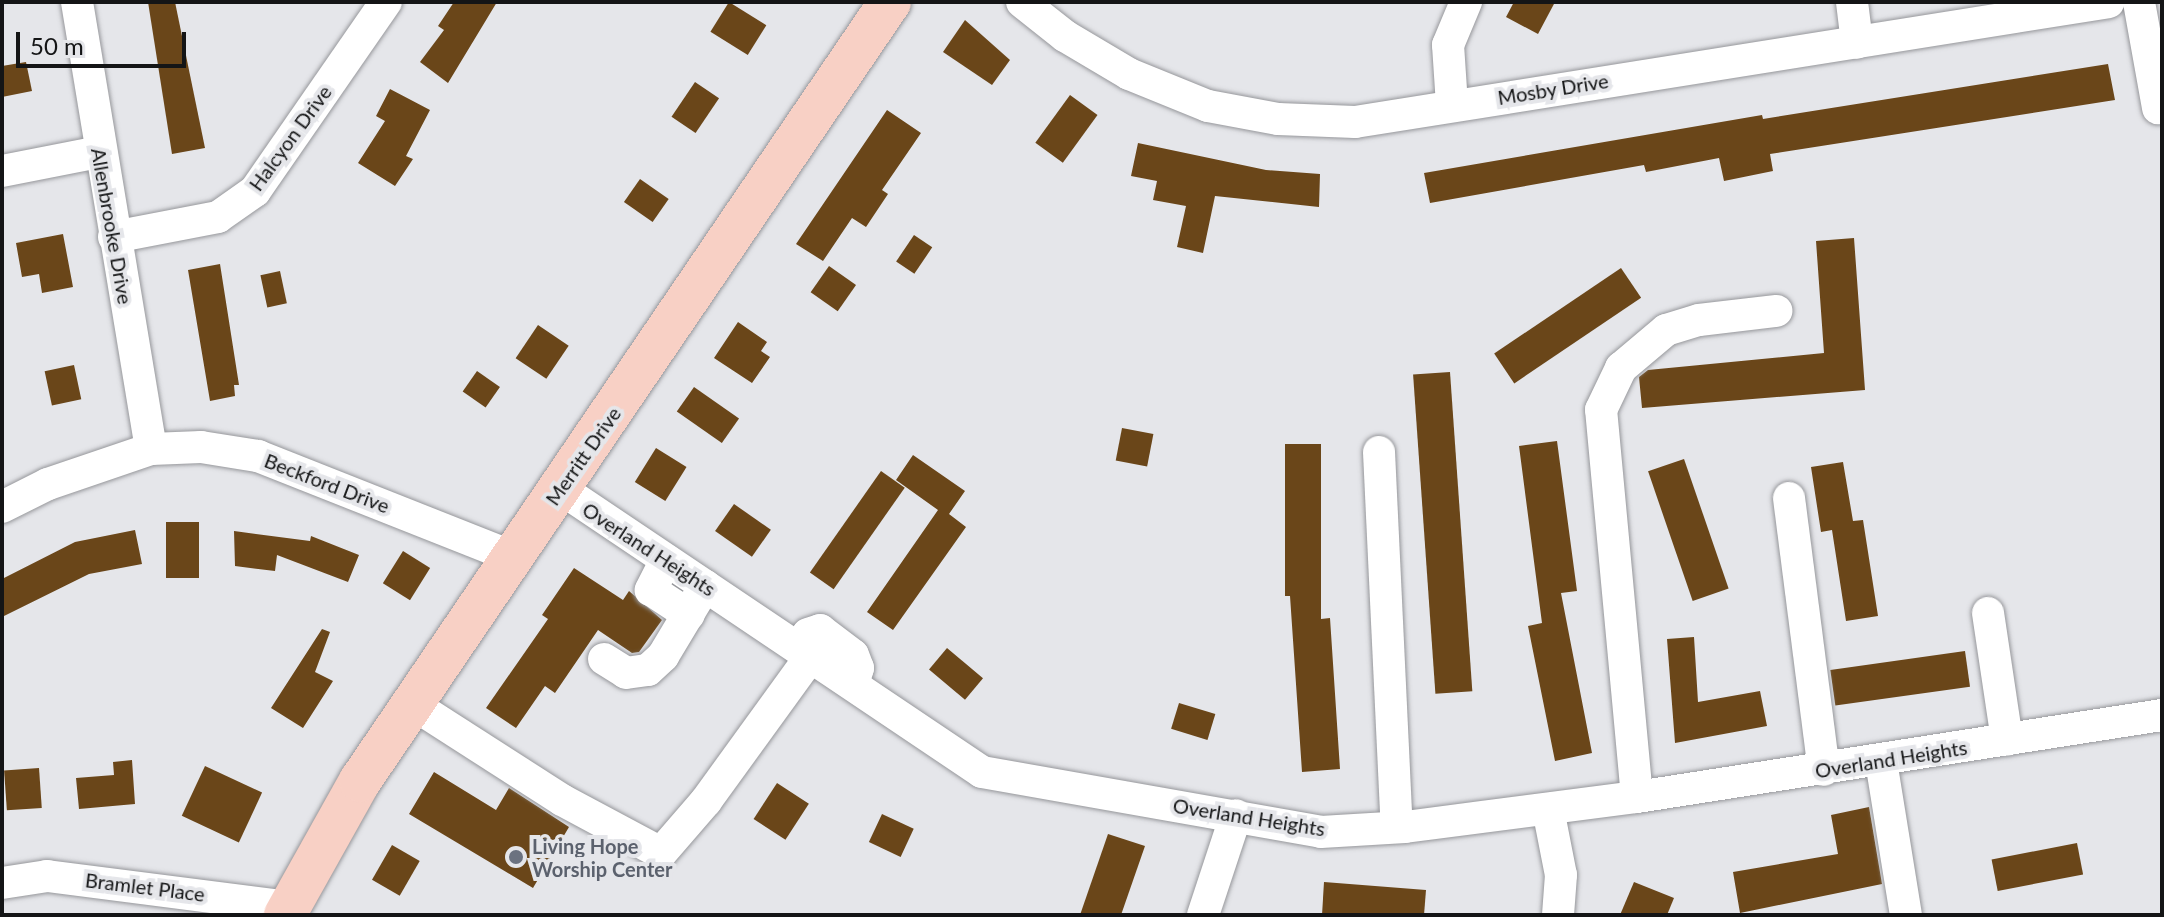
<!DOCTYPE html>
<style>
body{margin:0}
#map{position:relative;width:2164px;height:917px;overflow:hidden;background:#e5e6ea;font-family:Lato,sans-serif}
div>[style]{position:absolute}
.building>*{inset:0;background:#6a4619;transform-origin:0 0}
.roads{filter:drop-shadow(0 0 2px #96979b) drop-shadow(0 0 2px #96979b)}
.minor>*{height:32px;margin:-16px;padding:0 16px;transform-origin:16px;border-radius:16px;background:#fff}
.major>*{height:42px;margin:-21px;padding:0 21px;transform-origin:21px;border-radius:21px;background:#f8d0c5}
.dots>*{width:22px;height:22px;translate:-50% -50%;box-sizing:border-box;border:4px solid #e5e6ea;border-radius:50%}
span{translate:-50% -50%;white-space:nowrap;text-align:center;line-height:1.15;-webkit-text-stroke:8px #e5e6ea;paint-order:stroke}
.street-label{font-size:20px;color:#141516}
.worship-label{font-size:20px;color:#5b616d;font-weight:700}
.left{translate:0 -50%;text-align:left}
.frame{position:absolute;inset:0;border:4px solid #141516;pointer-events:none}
.scale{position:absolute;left:16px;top:32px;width:170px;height:36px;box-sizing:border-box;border:4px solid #141516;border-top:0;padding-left:10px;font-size:24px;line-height:28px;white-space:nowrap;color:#141516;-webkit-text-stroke:6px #e5e6ea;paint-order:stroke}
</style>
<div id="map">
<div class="building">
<div style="clip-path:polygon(148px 2px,175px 2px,205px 148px,172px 154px)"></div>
<div style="clip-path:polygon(454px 2px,497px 2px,448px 83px,420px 62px,444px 30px,438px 26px)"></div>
<div style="left:729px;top:2px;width:44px;height:35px;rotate:32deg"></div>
<div style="clip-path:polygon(1514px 2px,1555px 2px,1538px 34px,1506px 17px)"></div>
<div style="clip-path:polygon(965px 20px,1010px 60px,992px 85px,943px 52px)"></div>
<div style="clip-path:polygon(26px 62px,32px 91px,2px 97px,2px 66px)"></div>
<div style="clip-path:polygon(2108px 64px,2115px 100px,1770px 154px,1773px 171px,1724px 181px,1719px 158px,1646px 172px,1644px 165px,1430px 203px,1424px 173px,1762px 115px,1763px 119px)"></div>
<div style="left:695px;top:82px;width:29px;height:42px;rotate:34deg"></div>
<div style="clip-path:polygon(390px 89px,430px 110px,406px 156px,413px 159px,395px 186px,358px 163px,385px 121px,376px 116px)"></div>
<div style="left:1070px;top:95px;width:34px;height:59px;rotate:36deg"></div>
<div style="clip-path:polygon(887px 110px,921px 133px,882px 190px,888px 194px,866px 227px,852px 218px,823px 261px,796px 244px)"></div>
<div style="clip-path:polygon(1138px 143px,1266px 170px,1320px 174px,1319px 207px,1215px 196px,1203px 253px,1177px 247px,1186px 206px,1153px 200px,1157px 181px,1131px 176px)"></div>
<div style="left:640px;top:179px;width:35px;height:28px;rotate:35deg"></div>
<div style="clip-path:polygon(63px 234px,73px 287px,42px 293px,39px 274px,22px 277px,16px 243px)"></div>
<div style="left:914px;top:235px;width:22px;height:32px;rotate:34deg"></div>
<div style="clip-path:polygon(1854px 238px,1865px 390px,1642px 408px,1639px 377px,1648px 370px,1824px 353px,1816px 241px)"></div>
<div style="clip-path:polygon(220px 264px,239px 385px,234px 385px,235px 396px,210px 401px,188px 270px)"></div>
<div style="left:829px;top:266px;width:33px;height:32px;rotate:35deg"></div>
<div style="left:1621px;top:268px;width:36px;height:153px;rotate:56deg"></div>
<div style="left:280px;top:271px;width:33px;height:20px;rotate:78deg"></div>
<div style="clip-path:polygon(738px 322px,767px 342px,761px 351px,770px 357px,752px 383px,714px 358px)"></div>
<div style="left:538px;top:325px;width:37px;height:40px;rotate:34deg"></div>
<div style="left:74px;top:365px;width:35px;height:30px;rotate:78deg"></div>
<div style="left:477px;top:371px;width:28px;height:25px;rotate:35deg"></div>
<div style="left:1450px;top:372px;width:320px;height:37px;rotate:86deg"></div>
<div style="left:694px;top:387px;width:55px;height:30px;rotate:35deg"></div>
<div style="left:1122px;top:428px;width:32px;height:33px;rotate:11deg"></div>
<div style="clip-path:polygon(1557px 441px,1577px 591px,1561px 593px,1592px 753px,1555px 761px,1528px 626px,1542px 623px,1519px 446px)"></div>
<div style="clip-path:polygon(1285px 444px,1321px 444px,1321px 619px,1330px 618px,1340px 769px,1302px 772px,1290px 596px,1285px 596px)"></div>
<div style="left:656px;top:448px;width:36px;height:40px;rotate:32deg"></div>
<div style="clip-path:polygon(913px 455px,965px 491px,949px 514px,966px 527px,893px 630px,867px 612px,938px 510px,896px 480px)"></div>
<div style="left:1684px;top:459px;width:137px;height:38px;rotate:71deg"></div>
<div style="clip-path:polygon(1843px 462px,1853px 521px,1863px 520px,1878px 616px,1846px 621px,1832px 530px,1821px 532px,1811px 467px)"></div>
<div style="left:881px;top:471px;width:29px;height:124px;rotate:35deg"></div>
<div style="left:734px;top:504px;width:45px;height:33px;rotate:35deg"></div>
<div style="left:166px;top:522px;width:33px;height:56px"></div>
<div style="clip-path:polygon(135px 530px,142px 564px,89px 574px,2px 617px,2px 579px,75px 542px)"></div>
<div style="clip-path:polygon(234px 531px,310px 541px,311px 536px,359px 555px,348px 582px,277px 555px,275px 571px,235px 566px)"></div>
<div style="left:403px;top:551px;width:32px;height:38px;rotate:32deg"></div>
<div style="clip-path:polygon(574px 568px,623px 600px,629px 591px,662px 620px,639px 652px,632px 653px,598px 630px,555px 693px,545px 686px,516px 728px,486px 708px,548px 619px,542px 615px)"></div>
<div style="clip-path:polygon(322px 629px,330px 632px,315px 672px,333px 681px,303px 728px,271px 708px)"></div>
<div style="clip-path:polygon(1694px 637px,1698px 702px,1760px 691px,1767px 726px,1675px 743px,1667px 639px)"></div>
<div style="left:947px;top:648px;width:47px;height:28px;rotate:40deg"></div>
<div style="left:1965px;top:651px;width:36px;height:136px;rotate:82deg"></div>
<div style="left:1179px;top:703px;width:38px;height:27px;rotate:17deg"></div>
<div style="clip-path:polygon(132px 760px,135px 804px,79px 809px,76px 778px,114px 775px,113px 762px)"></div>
<div style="left:205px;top:766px;width:63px;height:55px;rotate:25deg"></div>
<div style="left:39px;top:768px;width:40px;height:35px;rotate:86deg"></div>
<div style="clip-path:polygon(434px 772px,496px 810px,509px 788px,569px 827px,533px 888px,409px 814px)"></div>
<div style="left:777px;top:783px;width:38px;height:43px;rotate:33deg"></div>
<div style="clip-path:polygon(1869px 807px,1882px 884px,1740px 913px,1733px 872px,1838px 854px,1831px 815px)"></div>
<div style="left:882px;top:814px;width:35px;height:31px;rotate:25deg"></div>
<div style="clip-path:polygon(1108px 834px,1145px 846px,1121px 915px,1080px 915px)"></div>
<div style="left:2077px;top:843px;width:32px;height:87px;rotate:79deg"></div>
<div style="left:392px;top:845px;width:32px;height:40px;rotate:30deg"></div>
<div style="clip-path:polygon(1324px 882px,1426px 890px,1424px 915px,1322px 915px)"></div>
<div style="clip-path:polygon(1634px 882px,1674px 898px,1667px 915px,1620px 915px)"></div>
</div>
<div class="roads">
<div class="minor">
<div style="left:77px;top:2px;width:453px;rotate:80.6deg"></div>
<div style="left:1022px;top:2px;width:55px;rotate:38.3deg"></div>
<div style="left:1065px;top:36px;width:74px;rotate:30.7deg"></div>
<div style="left:1129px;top:74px;width:85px;rotate:22.1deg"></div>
<div style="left:1208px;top:106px;width:71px;rotate:10.5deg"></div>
<div style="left:1278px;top:119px;width:77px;rotate:2.2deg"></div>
<div style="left:1355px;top:122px;width:763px;rotate:-9.04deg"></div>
<div style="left:1852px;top:2px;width:41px;rotate:83deg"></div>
<div style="left:2139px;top:2px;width:108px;rotate:79.8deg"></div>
<div style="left:1452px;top:105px;width:60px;rotate:-93.8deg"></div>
<div style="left:1448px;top:45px;width:47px;rotate:-67.3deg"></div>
<div style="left:2px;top:171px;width:99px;rotate:-11.1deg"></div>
<div style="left:114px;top:237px;width:106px;rotate:-10.9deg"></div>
<div style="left:218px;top:217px;width:45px;rotate:-35.1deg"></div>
<div style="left:255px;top:191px;width:230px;rotate:-55.3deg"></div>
<div style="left:1379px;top:452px;width:375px;rotate:87.3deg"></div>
<div style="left:561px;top:489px;width:507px;rotate:33.91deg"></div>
<div style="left:982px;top:772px;width:344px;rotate:10deg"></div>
<div style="left:1321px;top:832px;width:84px;rotate:-3.4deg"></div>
<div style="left:1405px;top:827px;width:234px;rotate:-7.4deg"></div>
<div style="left:1637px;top:797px;width:531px;rotate:-8.88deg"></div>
<div style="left:1789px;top:498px;width:274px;rotate:82.7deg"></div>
<div style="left:2px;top:507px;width:51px;rotate:-26.6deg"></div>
<div style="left:48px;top:484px;width:109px;rotate:-18.8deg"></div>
<div style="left:151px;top:449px;width:50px;rotate:-2.3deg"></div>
<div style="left:201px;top:447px;width:58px;rotate:9deg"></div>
<div style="left:258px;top:456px;width:271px;rotate:21.6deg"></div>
<div style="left:666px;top:560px;width:34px;rotate:117deg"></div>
<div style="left:651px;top:590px;width:45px;rotate:33.3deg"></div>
<div style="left:1988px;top:613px;width:128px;rotate:81.5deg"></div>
<div style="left:798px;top:647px;width:16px;rotate:-52deg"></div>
<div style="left:808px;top:634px;width:13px;rotate:-18deg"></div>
<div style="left:820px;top:630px;width:41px;rotate:37.1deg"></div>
<div style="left:853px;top:655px;width:14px;rotate:69deg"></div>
<div style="left:858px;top:668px;width:17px;rotate:107deg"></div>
<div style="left:604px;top:659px;width:26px;rotate:32deg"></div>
<div style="left:626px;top:673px;width:22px;rotate:-8deg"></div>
<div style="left:648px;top:670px;width:21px;rotate:-43deg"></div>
<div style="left:663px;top:656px;width:82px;rotate:-59deg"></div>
<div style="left:411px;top:703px;width:179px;rotate:32.7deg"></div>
<div style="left:562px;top:800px;width:112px;rotate:28.2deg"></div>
<div style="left:661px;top:853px;width:69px;rotate:-49.1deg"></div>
<div style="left:706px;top:801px;width:179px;rotate:-54.1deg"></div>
<div style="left:1881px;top:761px;width:156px;rotate:80.8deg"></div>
<div style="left:1637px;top:797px;width:389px;rotate:-95.3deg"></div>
<div style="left:1601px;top:410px;width:47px;rotate:-64.5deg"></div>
<div style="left:1621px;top:368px;width:59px;rotate:-40.2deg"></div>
<div style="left:1666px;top:330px;width:34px;rotate:-17deg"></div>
<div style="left:1699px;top:320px;width:78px;rotate:-6.7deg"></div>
<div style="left:1548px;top:809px;width:67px;rotate:78.9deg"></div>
<div style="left:1561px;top:875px;width:40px;rotate:94.3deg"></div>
<div style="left:2px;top:883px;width:46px;rotate:-8.8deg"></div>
<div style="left:47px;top:876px;width:243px;rotate:7.3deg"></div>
<div style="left:1203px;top:915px;width:105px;rotate:-71.7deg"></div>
</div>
<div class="major">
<div style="left:285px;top:915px;width:154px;rotate:-60.8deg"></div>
<div style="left:360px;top:781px;width:942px;rotate:-55.77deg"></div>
</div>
</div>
<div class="dots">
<div style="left:516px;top:857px;background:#6b7280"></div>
</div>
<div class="street-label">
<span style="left:1553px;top:89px;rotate:-9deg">Mosby Drive</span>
<span style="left:290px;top:138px;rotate:-54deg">Halcyon Drive</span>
<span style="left:112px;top:226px;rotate:80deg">Allenbrooke Drive</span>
<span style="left:583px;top:456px;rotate:-55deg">Merritt Drive</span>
<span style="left:327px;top:483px;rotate:21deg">Beckford Drive</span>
<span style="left:649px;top:549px;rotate:33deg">Overland Heights</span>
<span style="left:1891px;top:759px;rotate:-9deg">Overland Heights</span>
<span style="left:1249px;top:817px;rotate:9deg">Overland Heights</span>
<span style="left:145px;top:887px;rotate:7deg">Bramlet Place</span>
</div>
<div class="worship-label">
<span class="left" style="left:532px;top:858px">Living Hope<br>Worship Center</span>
</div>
<div class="frame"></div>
<div class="scale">50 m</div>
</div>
